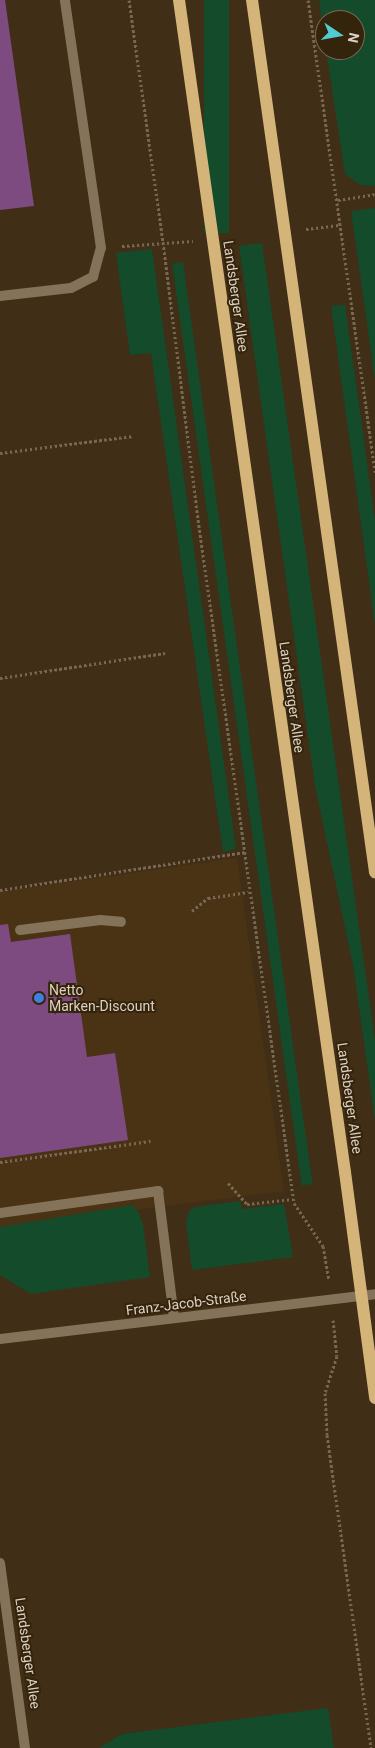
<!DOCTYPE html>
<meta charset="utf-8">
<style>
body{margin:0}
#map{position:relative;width:375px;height:1748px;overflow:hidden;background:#402e16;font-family:Roboto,sans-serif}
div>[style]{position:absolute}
.built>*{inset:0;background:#493314}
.green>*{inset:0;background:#144b2a;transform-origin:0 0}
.building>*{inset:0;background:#7d4b7f}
.path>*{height:3px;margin-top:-1.5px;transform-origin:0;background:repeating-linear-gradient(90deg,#776753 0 2.5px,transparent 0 5px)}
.lane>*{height:10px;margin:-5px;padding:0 5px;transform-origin:5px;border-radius:5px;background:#847358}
.street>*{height:10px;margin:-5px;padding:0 5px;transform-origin:5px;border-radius:5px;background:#847358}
.primary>*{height:12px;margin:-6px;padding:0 6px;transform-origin:6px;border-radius:6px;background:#d5b47a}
.dots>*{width:14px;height:14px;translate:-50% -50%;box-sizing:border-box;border:2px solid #35240c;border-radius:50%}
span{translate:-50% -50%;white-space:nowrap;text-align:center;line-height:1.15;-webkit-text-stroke:4px #35240c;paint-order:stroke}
.street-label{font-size:14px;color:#dcd1c3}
.poi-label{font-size:14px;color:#dcd1c3}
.left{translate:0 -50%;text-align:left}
.north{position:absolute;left:315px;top:10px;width:50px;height:50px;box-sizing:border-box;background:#35240c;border:1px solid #786955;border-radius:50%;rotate:102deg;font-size:14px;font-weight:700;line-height:20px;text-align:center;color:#dcd1c3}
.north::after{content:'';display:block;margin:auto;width:18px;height:22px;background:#51ccd1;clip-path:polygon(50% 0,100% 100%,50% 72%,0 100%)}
</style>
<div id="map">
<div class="built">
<div style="clip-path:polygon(237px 858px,284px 1191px,0 1227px,0 892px)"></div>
</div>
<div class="green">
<div style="left:204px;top:0;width:25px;height:233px"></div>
<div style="clip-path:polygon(319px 0,375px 0,375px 186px,360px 185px,345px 174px,326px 50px,355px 50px,355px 20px,325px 20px,325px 42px)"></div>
<div style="clip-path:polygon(375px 208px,375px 380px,351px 211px)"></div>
<div style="clip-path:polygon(262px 243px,375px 1040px,375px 1120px,353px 965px,315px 786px,239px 246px)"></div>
<div style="clip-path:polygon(152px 249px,236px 849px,223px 852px,151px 353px,130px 355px,116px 253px)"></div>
<div style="left:183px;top:262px;width:931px;height:11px;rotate:82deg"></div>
<div style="clip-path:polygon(345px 305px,375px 520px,375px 625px,331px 306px)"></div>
<div style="clip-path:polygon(241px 1201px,242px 1209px,284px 1204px,293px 1257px,192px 1270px,186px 1222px,189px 1212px,194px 1207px)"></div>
<div style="clip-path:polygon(132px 1205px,138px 1211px,143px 1224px,150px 1277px,31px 1294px,0 1275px,0 1227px)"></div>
<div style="clip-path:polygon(328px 1708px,334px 1748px,99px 1748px,122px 1734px)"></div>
</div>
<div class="building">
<div style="clip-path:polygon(0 0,5px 0,34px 206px,0 210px)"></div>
<div style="clip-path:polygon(8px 924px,11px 942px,70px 934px,87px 1057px,115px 1053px,128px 1140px,0 1158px,0 925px)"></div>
</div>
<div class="path">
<div style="left:129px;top:0;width:244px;rotate:82deg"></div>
<div style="left:163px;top:242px;width:265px;rotate:82.8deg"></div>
<div style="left:196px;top:505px;width:705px;rotate:82.01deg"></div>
<div style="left:294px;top:1203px;width:52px;rotate:56deg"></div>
<div style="left:323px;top:1246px;width:34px;rotate:80deg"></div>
<div style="left:308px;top:0;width:477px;rotate:81.9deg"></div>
<div style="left:338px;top:200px;width:37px;rotate:-9deg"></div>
<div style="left:306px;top:229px;width:35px;rotate:-7deg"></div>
<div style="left:122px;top:246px;width:71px;rotate:-4deg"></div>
<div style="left:0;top:453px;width:134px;rotate:-7.3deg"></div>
<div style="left:0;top:678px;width:167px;rotate:-8.6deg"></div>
<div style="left:0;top:890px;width:248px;rotate:-8.8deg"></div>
<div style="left:192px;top:911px;width:21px;rotate:-39deg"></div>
<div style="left:208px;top:898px;width:41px;rotate:-8.3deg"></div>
<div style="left:0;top:1162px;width:152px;rotate:-7.9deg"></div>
<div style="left:228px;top:1183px;width:28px;rotate:48deg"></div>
<div style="left:247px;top:1204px;width:46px;rotate:-6.2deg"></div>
<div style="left:333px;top:1320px;width:36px;rotate:84deg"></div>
<div style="left:337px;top:1356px;width:39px;rotate:108deg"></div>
<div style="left:325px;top:1393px;width:42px;rotate:87.3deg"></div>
<div style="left:327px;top:1435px;width:316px;rotate:82deg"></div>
</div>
<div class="lane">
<div style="left:20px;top:930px;width:81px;rotate:-7.1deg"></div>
<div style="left:100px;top:920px;width:21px;rotate:5deg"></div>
<div style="left:0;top:1213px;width:160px;rotate:-7.9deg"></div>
<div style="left:158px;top:1191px;width:128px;rotate:82.8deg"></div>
</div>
<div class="street">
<div style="left:0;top:296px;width:71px;rotate:-6.4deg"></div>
<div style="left:71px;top:288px;width:25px;rotate:-27deg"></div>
<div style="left:93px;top:277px;width:30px;rotate:-75deg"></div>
<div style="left:101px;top:248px;width:251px;rotate:-98.3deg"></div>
<div style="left:0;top:1339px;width:378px;rotate:-6.8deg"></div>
<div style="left:0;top:1563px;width:187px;rotate:82.3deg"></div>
</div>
<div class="primary">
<div style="left:179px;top:0;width:1184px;rotate:81.94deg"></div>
<div style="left:345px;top:1172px;width:228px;rotate:82.4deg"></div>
<div style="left:252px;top:0;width:881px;rotate:81.97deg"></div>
</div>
<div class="dots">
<div style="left:39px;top:998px;background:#3f7fe0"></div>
</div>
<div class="street-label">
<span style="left:236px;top:296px;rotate:82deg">Landsberger Allee</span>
<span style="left:292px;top:697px;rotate:82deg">Landsberger Allee</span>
<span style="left:350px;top:1098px;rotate:82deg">Landsberger Allee</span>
<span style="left:186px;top:1303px;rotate:-7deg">Franz-Jacob-Straße</span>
<span style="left:28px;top:1653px;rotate:82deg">Landsberger Allee</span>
</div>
<div class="poi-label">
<span class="left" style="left:49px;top:998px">Netto<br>Marken-Discount</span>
</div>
<div class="north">N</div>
</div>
